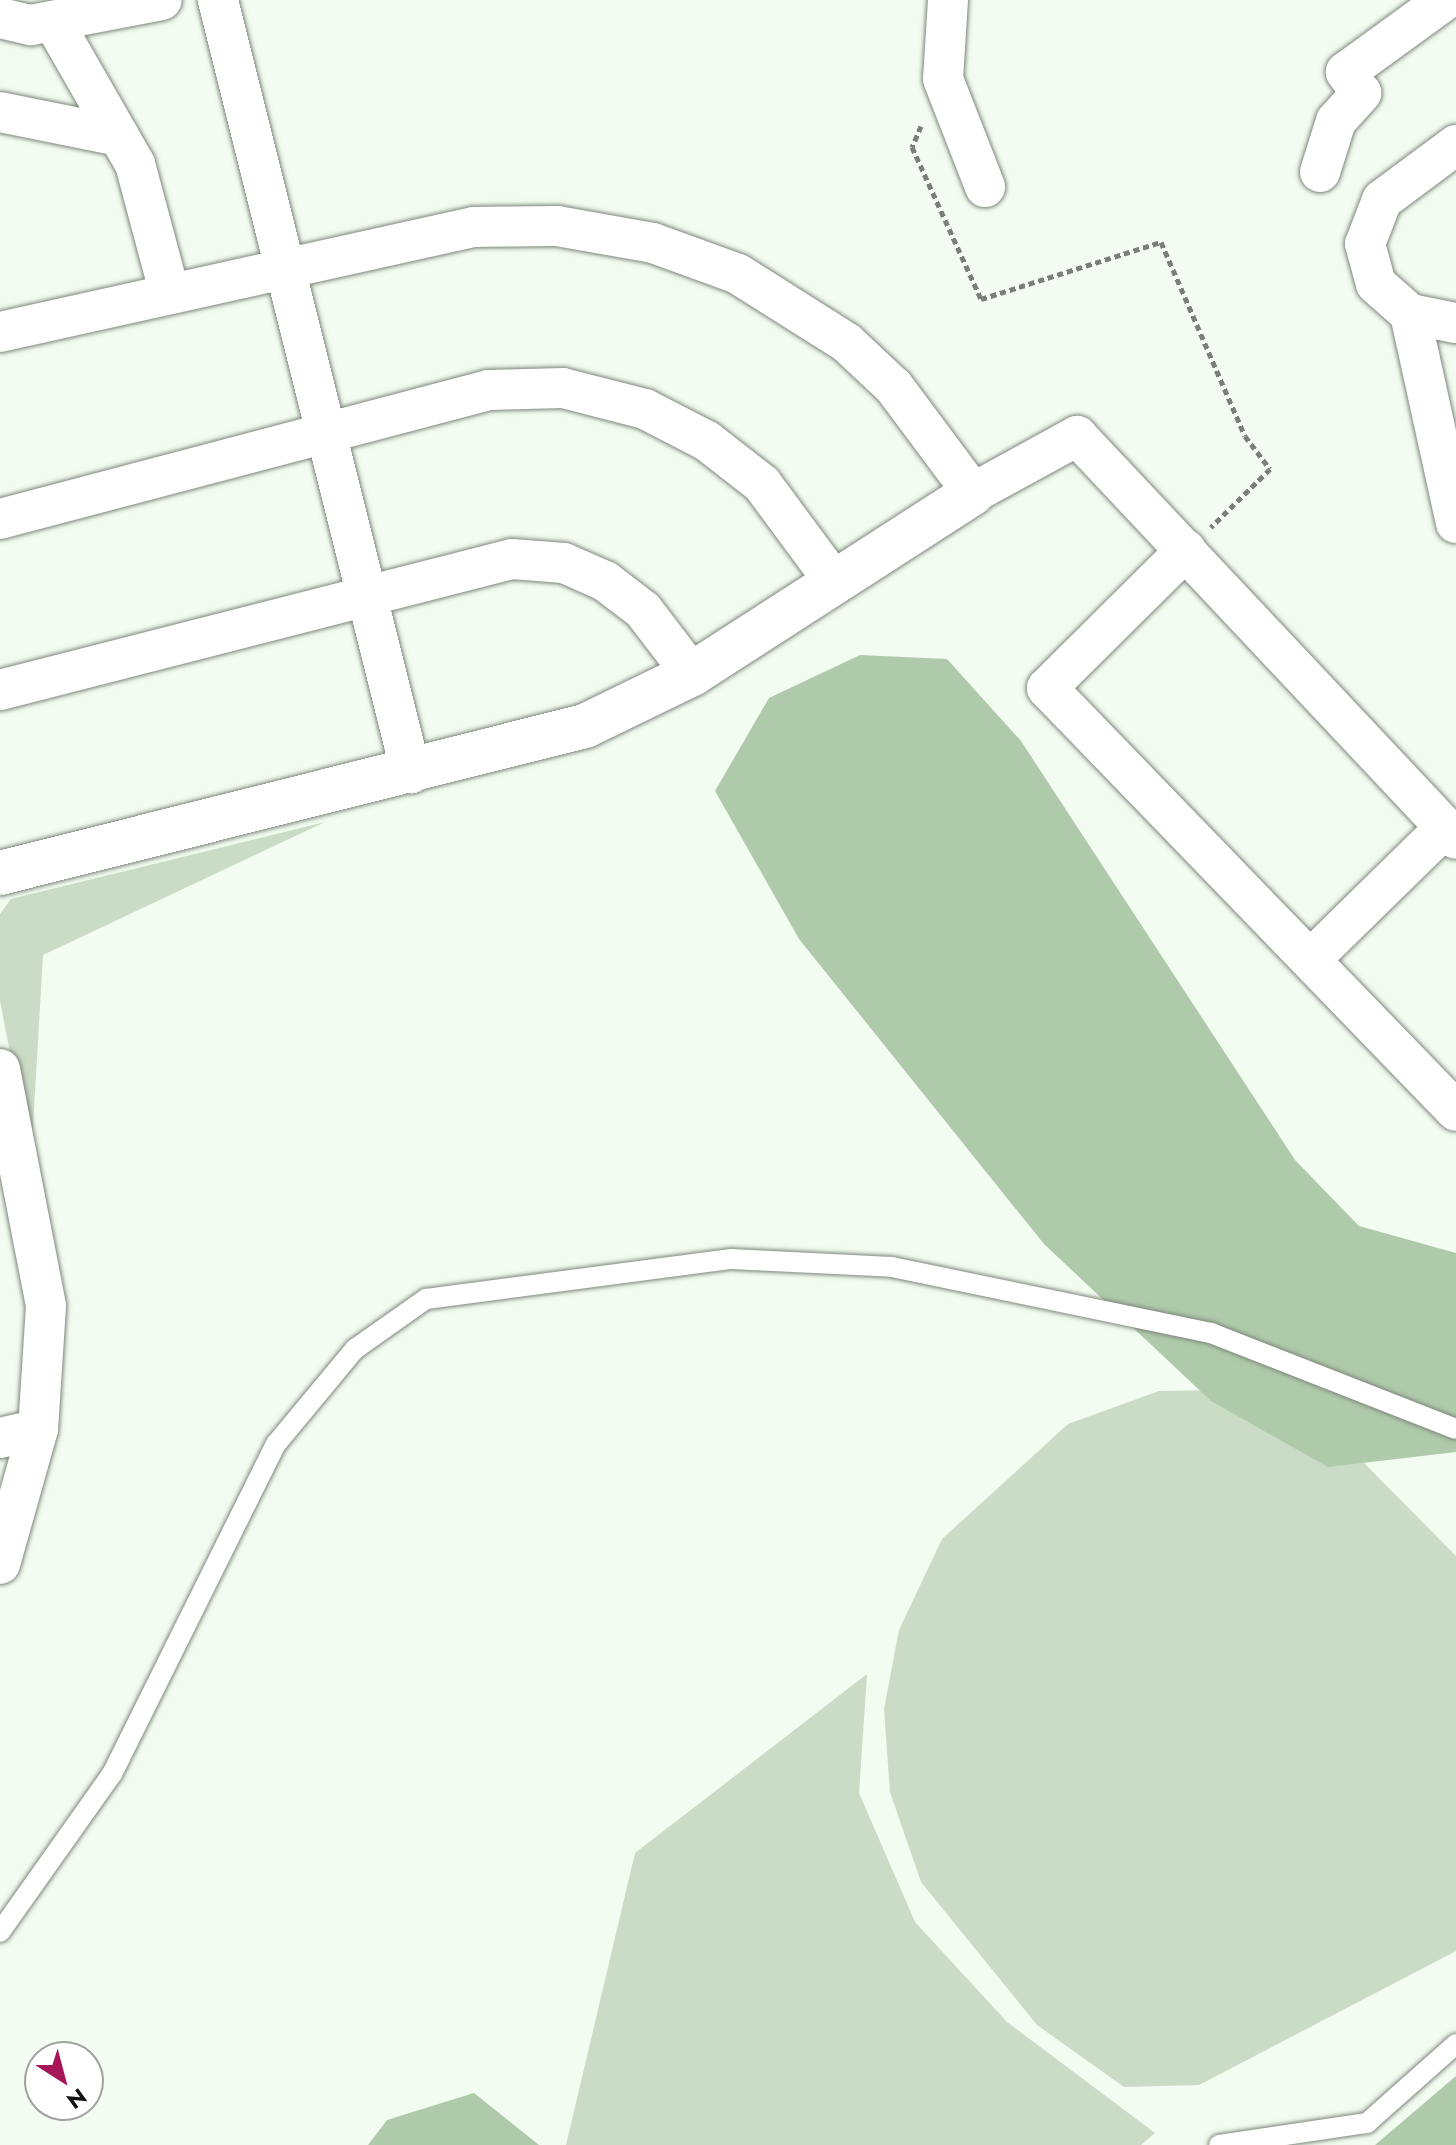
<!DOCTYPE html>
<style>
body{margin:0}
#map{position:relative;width:1456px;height:2145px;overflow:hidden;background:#f2fcf0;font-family:Jost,sans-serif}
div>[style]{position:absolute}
.green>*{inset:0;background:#cadbc6}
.forest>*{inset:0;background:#afcaaa}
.path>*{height:5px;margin-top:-2.5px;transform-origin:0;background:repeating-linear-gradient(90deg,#7a8079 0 6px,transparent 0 10px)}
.roads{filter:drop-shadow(0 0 2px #7e877c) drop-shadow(0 0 2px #7e877c)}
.service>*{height:20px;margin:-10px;padding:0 10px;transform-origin:10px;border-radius:10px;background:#fff}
.minor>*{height:40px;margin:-20px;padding:0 20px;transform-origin:20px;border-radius:20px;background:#fff}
.tertiary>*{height:44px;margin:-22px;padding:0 22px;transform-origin:22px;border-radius:22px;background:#fff}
span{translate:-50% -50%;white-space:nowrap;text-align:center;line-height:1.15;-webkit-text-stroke:6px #fff;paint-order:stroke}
.north{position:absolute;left:24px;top:2041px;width:80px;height:80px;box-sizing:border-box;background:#fff;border:2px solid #9fa19f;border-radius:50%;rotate:144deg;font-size:22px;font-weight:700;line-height:32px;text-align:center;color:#0f130f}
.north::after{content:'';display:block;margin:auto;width:28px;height:36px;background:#a61757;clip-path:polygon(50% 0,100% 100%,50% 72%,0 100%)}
</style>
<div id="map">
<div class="green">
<div style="clip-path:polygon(325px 822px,43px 955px,31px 1161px,0 1001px,0 914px,11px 899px)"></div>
<div style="clip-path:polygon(1291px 1389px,1456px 1556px,1456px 1951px,1199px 2085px,1124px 2087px,1037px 2025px,921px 1882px,890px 1792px,884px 1709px,899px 1630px,942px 1539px,1068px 1424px,1159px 1391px)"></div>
<div style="clip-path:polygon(867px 1674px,859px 1793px,915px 1922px,1007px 2022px,1155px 2133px,1141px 2145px,566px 2145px,635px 1853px)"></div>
</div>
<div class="forest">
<div style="clip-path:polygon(860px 655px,947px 659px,1021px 741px,1295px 1160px,1359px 1226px,1456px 1253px,1456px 1452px,1328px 1467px,1211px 1401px,1044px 1244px,799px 939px,715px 791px,769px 698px)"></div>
<div style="clip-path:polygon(1456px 2076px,1456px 2145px,1375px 2145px)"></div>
<div style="clip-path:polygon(474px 2093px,539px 2145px,368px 2145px,387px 2120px)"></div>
</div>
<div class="path">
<div style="left:921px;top:126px;width:23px;rotate:113deg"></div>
<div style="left:912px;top:147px;width:167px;rotate:65.6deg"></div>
<div style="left:981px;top:299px;width:189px;rotate:-17.6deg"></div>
<div style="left:1161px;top:242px;width:211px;rotate:66.6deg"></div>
<div style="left:1245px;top:436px;width:41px;rotate:52.9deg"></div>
<div style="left:1270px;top:469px;width:83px;rotate:135.5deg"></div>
</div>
<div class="roads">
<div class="service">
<div style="left:0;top:1932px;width:194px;rotate:-54.7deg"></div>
<div style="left:112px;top:1774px;width:369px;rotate:-63.6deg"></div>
<div style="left:276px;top:1444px;width:124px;rotate:-50.3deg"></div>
<div style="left:355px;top:1349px;width:87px;rotate:-35.2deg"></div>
<div style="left:426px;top:1299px;width:308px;rotate:-7.5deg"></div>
<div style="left:731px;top:1259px;width:161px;rotate:2.8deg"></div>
<div style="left:892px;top:1267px;width:326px;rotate:11.7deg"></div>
<div style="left:1211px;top:1333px;width:263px;rotate:21.4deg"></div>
<div style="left:1219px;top:2145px;width:150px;rotate:-8.5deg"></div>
<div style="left:1367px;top:2123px;width:119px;rotate:-41.6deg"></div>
</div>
<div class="minor">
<div style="left:218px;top:0;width:797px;rotate:75.98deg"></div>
<div style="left:948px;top:0;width:79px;rotate:93.6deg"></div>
<div style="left:943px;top:79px;width:116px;rotate:68.7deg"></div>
<div style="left:0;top:18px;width:32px;rotate:13deg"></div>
<div style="left:31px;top:25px;width:133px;rotate:-10.8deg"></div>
<div style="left:53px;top:21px;width:165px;rotate:60.2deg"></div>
<div style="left:135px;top:164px;width:131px;rotate:75deg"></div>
<div style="left:0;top:112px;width:121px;rotate:11.4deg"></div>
<div style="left:1456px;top:145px;width:92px;rotate:143.4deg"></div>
<div style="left:1382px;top:200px;width:47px;rotate:111.1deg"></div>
<div style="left:1365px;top:244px;width:41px;rotate:74.6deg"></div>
<div style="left:1376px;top:284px;width:45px;rotate:41.4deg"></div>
<div style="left:1410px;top:314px;width:47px;rotate:11.1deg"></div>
<div style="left:1320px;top:172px;width:53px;rotate:-72.6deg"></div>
<div style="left:1336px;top:121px;width:38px;rotate:-48deg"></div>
<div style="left:1361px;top:93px;width:26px;rotate:-126deg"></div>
<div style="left:1346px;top:72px;width:122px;rotate:-36deg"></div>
<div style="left:1410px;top:314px;width:214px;rotate:77.6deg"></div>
<div style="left:0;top:332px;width:485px;rotate:-12.5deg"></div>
<div style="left:474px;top:227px;width:83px;rotate:-0.7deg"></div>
<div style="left:557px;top:226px;width:97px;rotate:10deg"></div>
<div style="left:653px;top:243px;width:90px;rotate:20deg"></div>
<div style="left:738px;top:274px;width:129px;rotate:32.3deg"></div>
<div style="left:847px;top:343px;width:64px;rotate:43.1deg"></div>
<div style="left:894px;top:387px;width:132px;rotate:53.3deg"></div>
<div style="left:973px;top:493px;width:119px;rotate:-28.7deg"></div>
<div style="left:1077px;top:436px;width:553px;rotate:46.76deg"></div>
<div style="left:0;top:519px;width:506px;rotate:-14.78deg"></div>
<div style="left:489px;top:390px;width:74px;rotate:-1.5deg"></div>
<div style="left:563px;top:388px;width:85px;rotate:14.4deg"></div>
<div style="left:645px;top:409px;width:70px;rotate:27.3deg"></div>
<div style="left:707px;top:441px;width:70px;rotate:38deg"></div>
<div style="left:762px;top:484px;width:119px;rotate:53.5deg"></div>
<div style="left:1186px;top:550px;width:196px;rotate:135.2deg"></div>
<div style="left:1047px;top:688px;width:588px;rotate:45.96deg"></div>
<div style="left:0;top:690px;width:528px;rotate:-14.35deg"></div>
<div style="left:512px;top:559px;width:52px;rotate:4.4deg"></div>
<div style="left:564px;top:563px;width:45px;rotate:23.7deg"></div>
<div style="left:605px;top:581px;width:48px;rotate:37.3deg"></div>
<div style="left:643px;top:610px;width:81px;rotate:52.6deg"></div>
<div style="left:1311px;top:959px;width:187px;rotate:-44.4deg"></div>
<div style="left:0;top:1069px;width:241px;rotate:79deg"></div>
<div style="left:46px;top:1306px;width:123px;rotate:93.7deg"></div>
<div style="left:38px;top:1429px;width:140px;rotate:105.7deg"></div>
<div style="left:0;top:1438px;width:39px;rotate:-13deg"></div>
</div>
<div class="tertiary">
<div style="left:0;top:873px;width:603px;rotate:-14.11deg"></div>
<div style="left:585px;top:726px;width:119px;rotate:-25.9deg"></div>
<div style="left:692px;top:674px;width:334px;rotate:-32.8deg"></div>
</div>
</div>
<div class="north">N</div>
</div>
